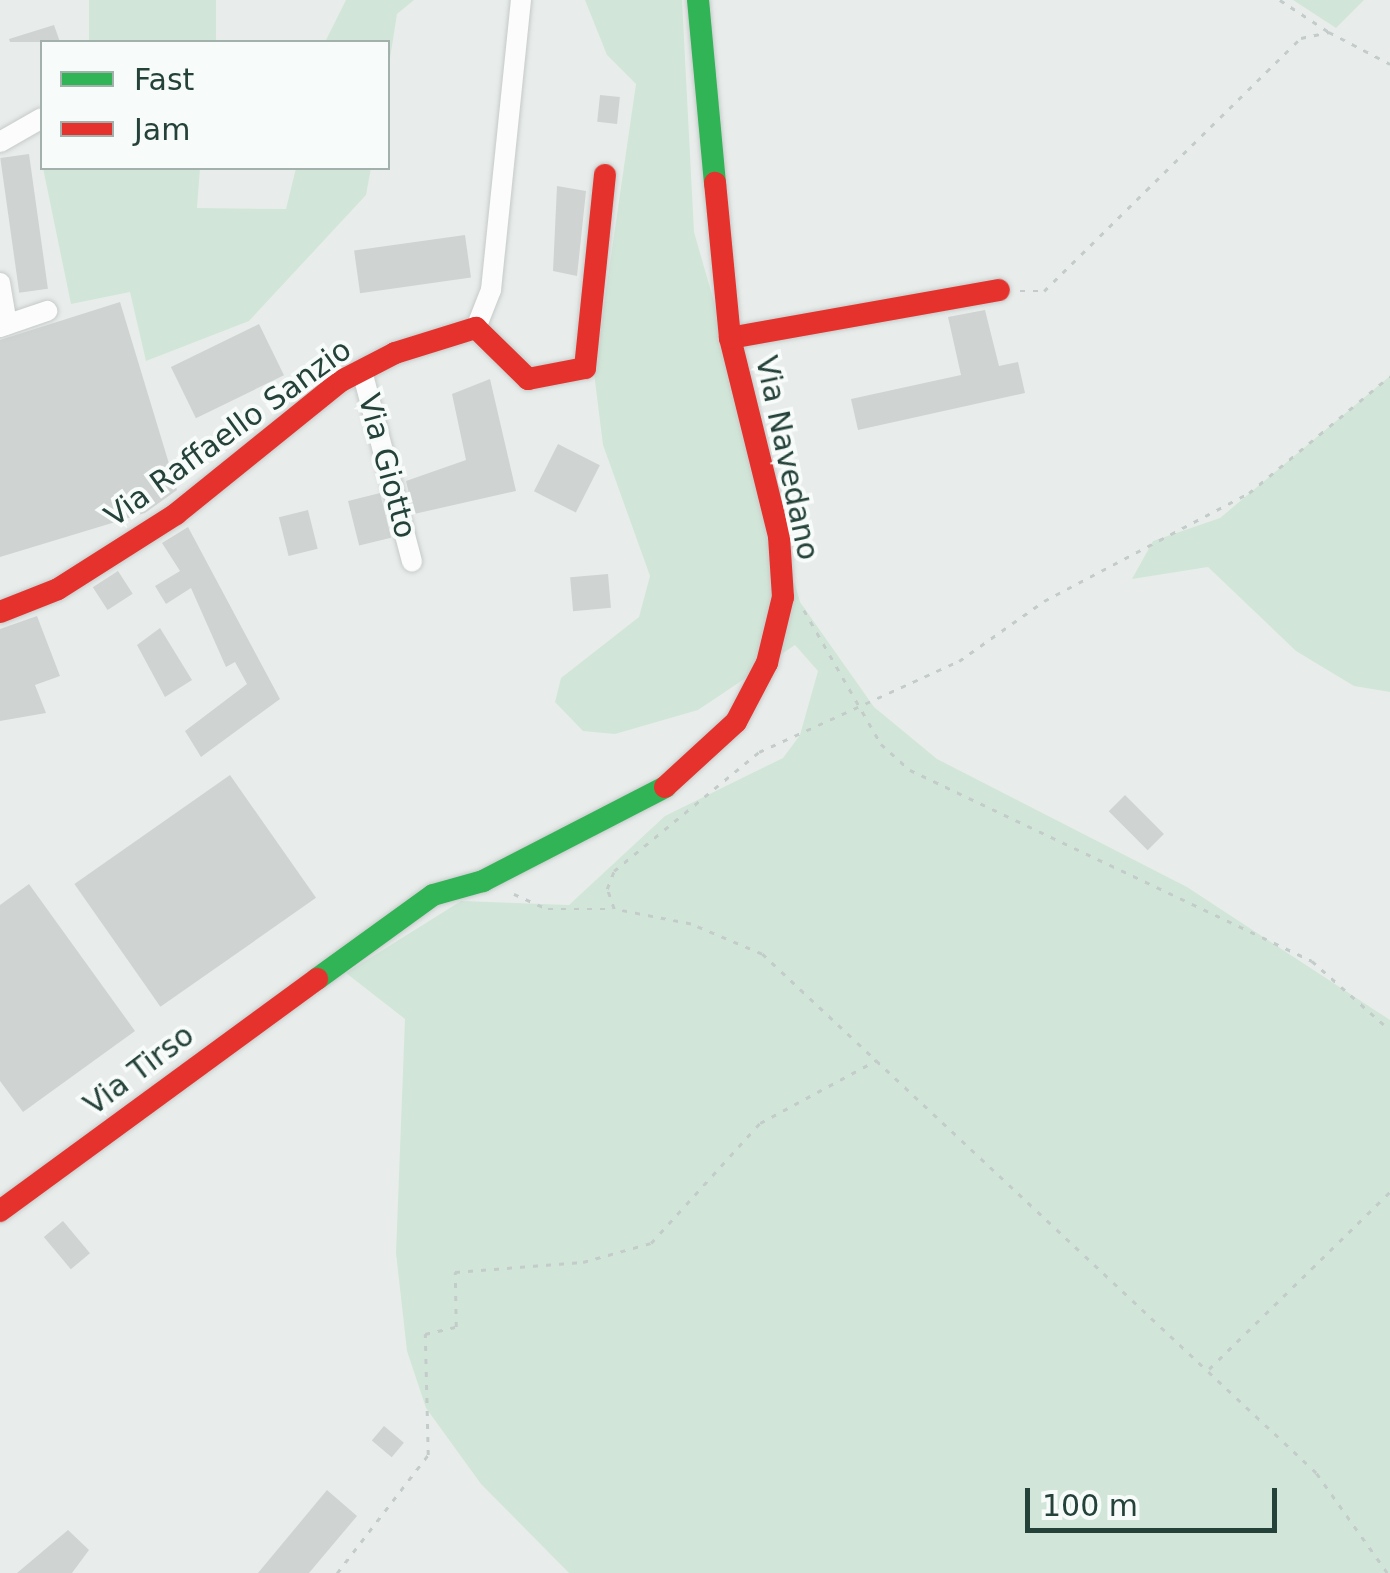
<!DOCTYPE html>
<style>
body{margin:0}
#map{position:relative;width:1390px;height:1573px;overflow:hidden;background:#e8edeb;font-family:"DejaVu Sans",sans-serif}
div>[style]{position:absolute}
.green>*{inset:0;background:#d1e6d8;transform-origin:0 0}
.building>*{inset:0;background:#cfd4d2;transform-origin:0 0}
.path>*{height:2.5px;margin-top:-1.25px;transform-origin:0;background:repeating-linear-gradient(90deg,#c3ccca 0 5px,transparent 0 13px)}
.roads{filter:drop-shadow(0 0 2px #c5cac8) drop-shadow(0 0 2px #c5cac8)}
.street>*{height:20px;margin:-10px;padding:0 10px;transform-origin:10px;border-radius:10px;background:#fcfcfc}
.fast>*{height:22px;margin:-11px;padding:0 11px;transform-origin:11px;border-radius:11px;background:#30b455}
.jam>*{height:22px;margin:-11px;padding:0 11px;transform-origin:11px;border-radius:11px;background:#e5322d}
span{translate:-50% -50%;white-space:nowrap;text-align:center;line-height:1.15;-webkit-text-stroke:8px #f7fbf9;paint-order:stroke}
.street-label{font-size:30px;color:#24423a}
.legend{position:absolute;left:40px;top:40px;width:350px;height:130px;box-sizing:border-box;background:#f7fbf9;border:2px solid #a3b1ad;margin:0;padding:12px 18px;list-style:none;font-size:30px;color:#24423a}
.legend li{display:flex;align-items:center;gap:20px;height:50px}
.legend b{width:50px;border:2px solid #a3b1ad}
.scale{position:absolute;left:1025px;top:1488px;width:252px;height:45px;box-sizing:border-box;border:5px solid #24423a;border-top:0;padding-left:12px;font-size:30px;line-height:35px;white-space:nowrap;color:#24423a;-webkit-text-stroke:8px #f7fbf9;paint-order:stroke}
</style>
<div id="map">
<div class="green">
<div style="left:89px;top:0;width:127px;height:42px"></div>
<div style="clip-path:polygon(346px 0,414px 0,397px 14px,388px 71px,388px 42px,325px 42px)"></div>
<div style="clip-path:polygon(585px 0,682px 0,694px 232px,800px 602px,874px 707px,937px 759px,1187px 887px,1390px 1020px,1390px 1573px,569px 1573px,481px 1484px,426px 1408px,407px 1351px,396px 1253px,405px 1019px,346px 973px,461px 901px,569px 905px,665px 816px,783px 758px,800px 735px,818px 671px,795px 645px,698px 710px,615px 734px,583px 731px,555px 702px,561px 678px,639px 617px,650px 576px,603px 445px,594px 373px,636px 84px,607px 55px)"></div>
<div style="clip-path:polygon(1293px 0,1364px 0,1336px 28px)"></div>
<div style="clip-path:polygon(43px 168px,200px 168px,197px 208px,286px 209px,296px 168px,371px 168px,366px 195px,249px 321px,146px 361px,130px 292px,71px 304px)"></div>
<div style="clip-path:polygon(1390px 376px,1390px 692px,1354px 686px,1296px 651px,1208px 567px,1132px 579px,1153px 541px,1220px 518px)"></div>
</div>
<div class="building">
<div style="clip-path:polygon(54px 25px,60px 42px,10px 42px,9px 39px)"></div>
<div style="left:600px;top:95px;width:20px;height:27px;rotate:6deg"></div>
<div style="left:29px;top:154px;width:136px;height:29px;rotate:82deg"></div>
<div style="clip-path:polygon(557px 186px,586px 191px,577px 276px,553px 271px)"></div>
<div style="left:465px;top:235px;width:43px;height:112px;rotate:82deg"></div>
<div style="clip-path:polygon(120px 302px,177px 490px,145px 513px,0 557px,0 340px)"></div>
<div style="clip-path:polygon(985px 310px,999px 366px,1018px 362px,1025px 393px,858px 430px,851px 399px,961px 375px,948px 317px)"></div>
<div style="left:259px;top:324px;width:57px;height:98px;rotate:64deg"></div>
<div style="clip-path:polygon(490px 379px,516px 491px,414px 514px,406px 481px,466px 460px,452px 394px)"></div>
<div style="left:558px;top:444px;width:47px;height:53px;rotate:27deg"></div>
<div style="left:380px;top:493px;width:46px;height:33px;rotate:76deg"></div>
<div style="left:308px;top:510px;width:40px;height:30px;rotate:76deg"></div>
<div style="clip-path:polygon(188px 527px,280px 699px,201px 757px,185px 731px,247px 684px,235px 662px,226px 667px,191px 588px,166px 604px,155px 586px,180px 571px,162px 543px)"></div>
<div style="left:118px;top:571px;width:27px;height:30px;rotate:57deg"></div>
<div style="left:608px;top:574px;width:34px;height:38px;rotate:85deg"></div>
<div style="clip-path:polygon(37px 616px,60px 676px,35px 685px,46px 713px,0 721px,0 629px)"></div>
<div style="clip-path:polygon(160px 628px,192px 680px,165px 697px,137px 645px)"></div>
<div style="left:230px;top:775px;width:150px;height:190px;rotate:55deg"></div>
<div style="left:1125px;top:795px;width:55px;height:23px;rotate:45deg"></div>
<div style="clip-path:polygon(29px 884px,135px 1031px,23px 1112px,0 1081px,0 905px)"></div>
<div style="left:63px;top:1221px;width:42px;height:25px;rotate:50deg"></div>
<div style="left:384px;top:1426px;width:26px;height:19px;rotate:40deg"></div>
<div style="clip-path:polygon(327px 1490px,357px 1516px,309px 1573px,258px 1573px)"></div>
<div style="clip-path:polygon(68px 1530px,89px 1550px,72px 1573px,17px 1573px)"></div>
</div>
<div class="path">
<div style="left:1280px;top:0;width:59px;rotate:33.1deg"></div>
<div style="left:1020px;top:291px;width:24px"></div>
<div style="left:1044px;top:291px;width:361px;rotate:-44.6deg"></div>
<div style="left:1301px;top:38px;width:29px;rotate:-12deg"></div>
<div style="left:1329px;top:32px;width:69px;rotate:27.7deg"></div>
<div style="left:804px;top:610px;width:155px;rotate:60.1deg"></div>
<div style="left:881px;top:744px;width:39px;rotate:42deg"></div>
<div style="left:910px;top:770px;width:445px;rotate:25.4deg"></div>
<div style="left:1312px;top:961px;width:104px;rotate:41.5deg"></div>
<div style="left:514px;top:894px;width:37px;rotate:24deg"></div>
<div style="left:548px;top:909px;width:65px"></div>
<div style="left:1209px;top:1369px;width:253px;rotate:-44.4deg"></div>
<div style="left:337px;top:1573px;width:149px;rotate:-52.4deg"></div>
<div style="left:428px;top:1455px;width:121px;rotate:-91.4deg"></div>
<div style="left:425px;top:1334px;width:32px;rotate:-13deg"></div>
<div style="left:456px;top:1327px;width:55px;rotate:-91deg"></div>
<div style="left:455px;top:1272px;width:128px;rotate:-4.5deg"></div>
<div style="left:583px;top:1262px;width:71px;rotate:-15.6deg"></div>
<div style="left:651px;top:1243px;width:162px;rotate:-47.8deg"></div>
<div style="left:760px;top:1123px;width:133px;rotate:-28.3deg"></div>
<div style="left:1387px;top:1573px;width:123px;rotate:-125.4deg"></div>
<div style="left:1316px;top:1473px;width:759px;rotate:-136.87deg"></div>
<div style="left:762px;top:954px;width:77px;rotate:-157.1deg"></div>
<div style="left:691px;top:924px;width:78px;rotate:-169deg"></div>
<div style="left:614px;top:909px;width:21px;rotate:-109deg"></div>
<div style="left:607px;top:889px;width:19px;rotate:-69deg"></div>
<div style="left:614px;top:871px;width:188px;rotate:-39.4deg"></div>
<div style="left:759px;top:752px;width:220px;rotate:-24.5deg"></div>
<div style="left:959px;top:661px;width:104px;rotate:-35.2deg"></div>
<div style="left:1044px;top:601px;width:232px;rotate:-27.8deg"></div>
<div style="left:1249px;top:493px;width:183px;rotate:-39.7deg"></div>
</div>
<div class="roads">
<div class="street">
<div style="left:0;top:142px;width:48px;rotate:-29.7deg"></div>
<div style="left:0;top:283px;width:42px;rotate:80.3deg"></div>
<div style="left:0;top:327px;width:50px;rotate:-18.8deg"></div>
<div style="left:476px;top:328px;width:41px;rotate:-68.5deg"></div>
<div style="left:491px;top:290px;width:292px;rotate:-84.1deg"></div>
<div style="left:362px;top:371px;width:197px;rotate:75.3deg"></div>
</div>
<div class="fast">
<div style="left:698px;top:0;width:184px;rotate:84.7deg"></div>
<div style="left:317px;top:979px;width:143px;rotate:-35.9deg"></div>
<div style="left:433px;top:895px;width:52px;rotate:-15.6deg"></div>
<div style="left:483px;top:881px;width:205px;rotate:-27.3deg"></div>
</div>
<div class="jam">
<div style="left:730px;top:338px;width:273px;rotate:-10.1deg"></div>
<div style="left:0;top:612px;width:62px;rotate:-21.6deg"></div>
<div style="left:58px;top:589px;width:140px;rotate:-32.4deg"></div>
<div style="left:176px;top:514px;width:212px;rotate:-38.9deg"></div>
<div style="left:341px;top:381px;width:61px;rotate:-27.4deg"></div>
<div style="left:395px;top:353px;width:85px;rotate:-17.2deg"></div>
<div style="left:476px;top:328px;width:73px;rotate:44.4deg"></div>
<div style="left:528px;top:379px;width:58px;rotate:-10.9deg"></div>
<div style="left:585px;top:368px;width:194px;rotate:-84.1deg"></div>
<div style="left:665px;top:787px;width:96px;rotate:-42.5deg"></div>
<div style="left:736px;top:722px;width:67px;rotate:-62.3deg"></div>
<div style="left:767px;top:663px;width:68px;rotate:-76.4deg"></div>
<div style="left:783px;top:597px;width:61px;rotate:-93.8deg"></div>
<div style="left:779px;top:536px;width:204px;rotate:-103.9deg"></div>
<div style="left:730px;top:338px;width:156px;rotate:-95.5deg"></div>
<div style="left:0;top:1211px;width:393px;rotate:-36.2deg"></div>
</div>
</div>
<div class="street-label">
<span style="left:228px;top:433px;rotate:-36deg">Via Raffaello Sanzio</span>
<span style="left:787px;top:458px;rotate:78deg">Via Navedano</span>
<span style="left:387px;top:466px;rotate:75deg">Via Giotto</span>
<span style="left:139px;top:1070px;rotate:-37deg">Via Tirso</span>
</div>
<ul class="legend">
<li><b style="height:12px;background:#30b455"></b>Fast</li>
<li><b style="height:12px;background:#e5322d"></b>Jam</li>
</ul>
<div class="scale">100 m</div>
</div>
